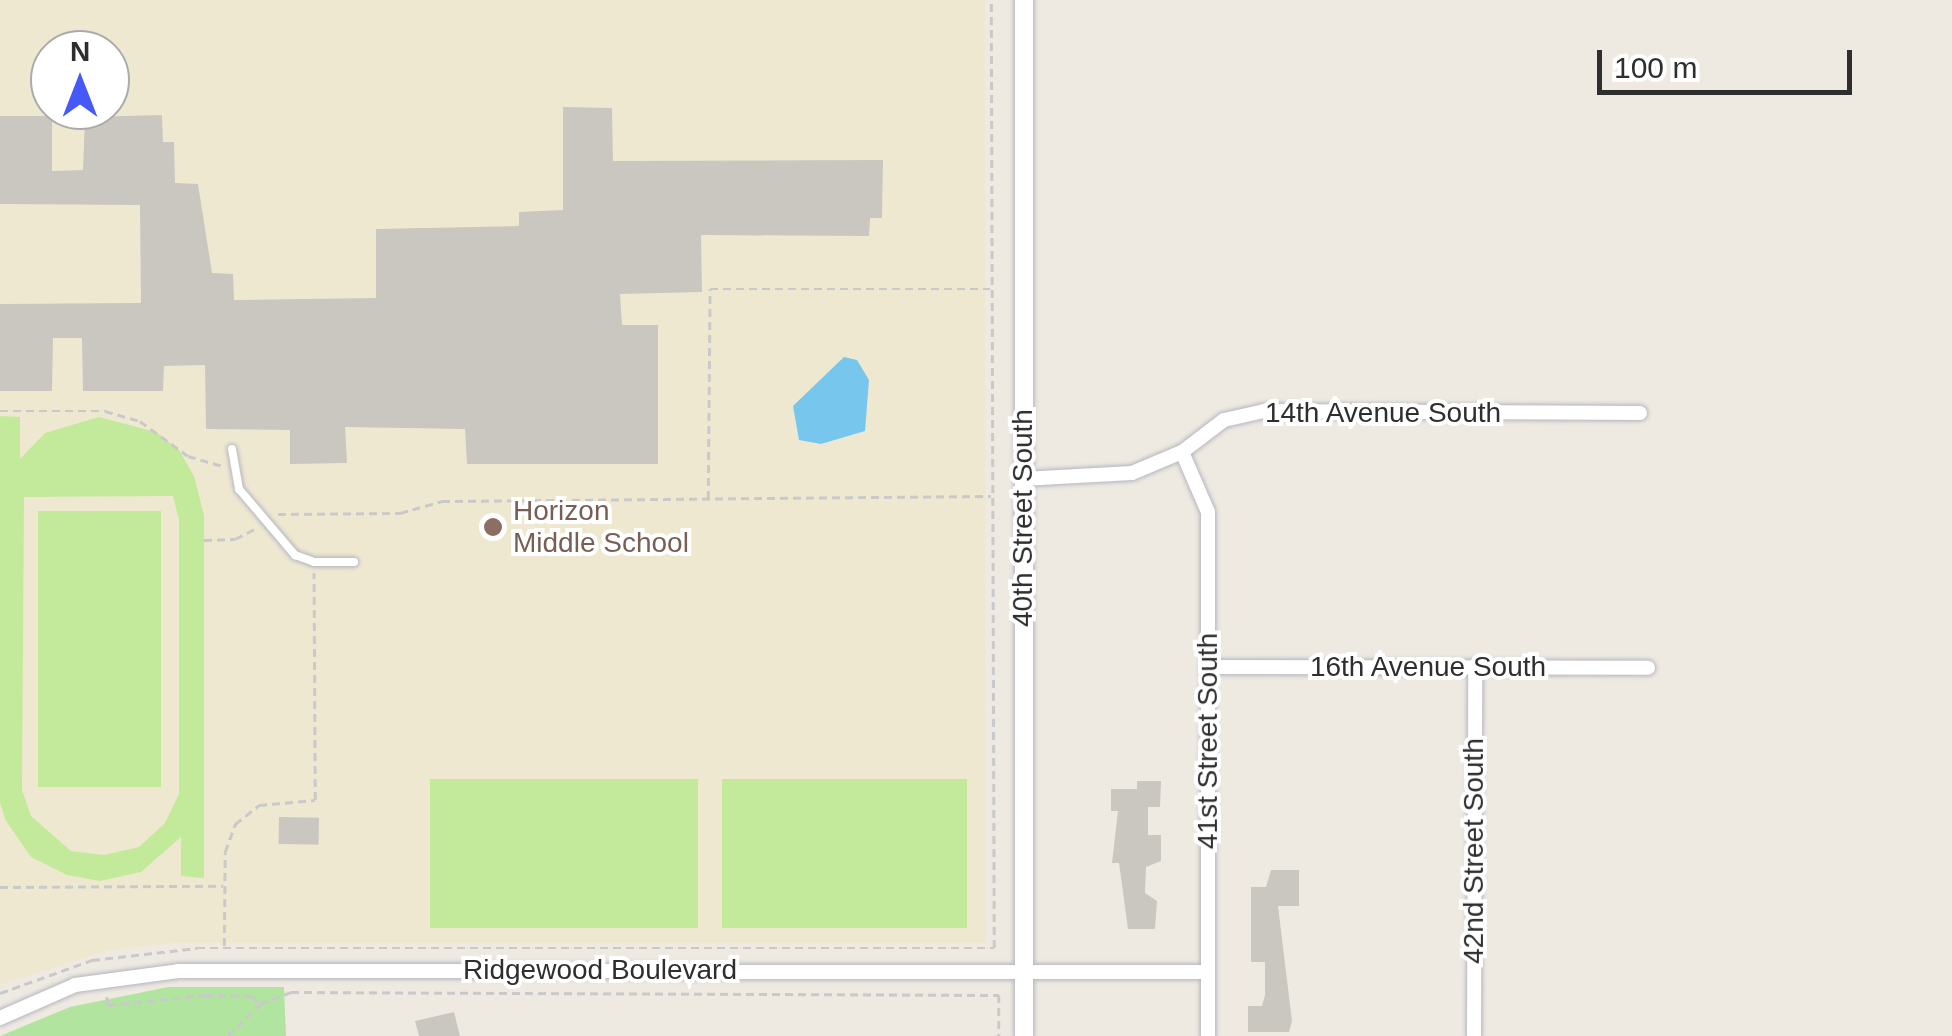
<!DOCTYPE html>
<style>
body{margin:0}
#map{position:relative;width:1952px;height:1036px;overflow:hidden;background:#efeae1;font-family:Arial,sans-serif}
div>[style]{position:absolute}
.education>*{inset:0;background:#efe8d1}
.green>*{inset:0;background:#b1e49f}
.pitch>*{inset:0;background:#c3ea9b;transform-origin:0 0}
.water>*{inset:0;background:#77c6ee}
.building>*{inset:0;background:#cac6c0;transform-origin:0 0}
.path>*{height:2.5px;margin-top:-1.25px;transform-origin:0;background:repeating-linear-gradient(90deg,#c9c9c9 0 8px,transparent 0 13px)}
.roads{filter:drop-shadow(0 0 2px #b4b6c0) drop-shadow(0 0 2px #b4b6c0)}
.service>*{height:8px;margin:-4px;padding:0 4px;transform-origin:4px;border-radius:4px;background:#fff}
.minor>*{height:14px;margin:-7px;padding:0 7px;transform-origin:7px;border-radius:7px;background:#fff}
.tertiary>*{height:18px;margin:-9px;padding:0 9px;transform-origin:9px;border-radius:9px;background:#fff}
.dots>*{width:28px;height:28px;translate:-50% -50%;box-sizing:border-box;border:5px solid #fff;border-radius:50%}
span{translate:-50% -50%;white-space:nowrap;text-align:center;line-height:1.15;-webkit-text-stroke:8px #fff;paint-order:stroke}
.street-label{font-size:28px;color:#2e2e2e}
.education-label{font-size:28px;color:#785e54}
.left{translate:0 -50%;text-align:left}
.north{position:absolute;left:30px;top:30px;width:100px;height:100px;box-sizing:border-box;background:#fff;border:2px solid #ababab;border-radius:50%;rotate:0deg;font-size:28px;font-weight:700;line-height:40px;text-align:center;color:#2e2e2e}
.north::after{content:'';display:block;margin:auto;width:35px;height:45px;background:#4559f8;clip-path:polygon(50% 0,100% 100%,50% 72%,0 100%)}
.scale{position:absolute;left:1597px;top:50px;width:255px;height:45px;box-sizing:border-box;border:5px solid #2e2e2e;border-top:0;padding-left:12px;font-size:30px;line-height:35px;white-space:nowrap;color:#2e2e2e;-webkit-text-stroke:8px #fff;paint-order:stroke}
</style>
<div id="map">
<div class="education">
<div style="clip-path:polygon(evenodd,0 0,985px 0,986px 943px,172px 943px,106px 951px,0 985px,0 0,50px 50px,110px 50px,110px 110px,50px 110px,50px 50px)"></div>
</div>
<div class="green">
<div style="clip-path:polygon(168px 987px,284px 987px,286px 1036px,0 1036px,70px 1007px)"></div>
</div>
<div class="pitch">
<div style="clip-path:polygon(evenodd,0 416px,20px 417px,20px 459px,45px 433px,99px 417px,156px 432px,179px 450px,194px 476px,204px 515px,204px 878px,181px 876px,181px 837px,141px 872px,100px 881px,67px 875px,31px 857px,6px 821px,0 803px,0 416px,173px 496px,179px 520px,179px 794px,165px 823px,139px 847px,104px 855px,71px 851px,31px 816px,22px 790px,24px 497px,173px 496px)"></div>
<div style="left:161px;top:511px;width:276px;height:123px;rotate:90deg"></div>
<div style="left:430px;top:779px;width:268px;height:149px"></div>
<div style="left:722px;top:779px;width:245px;height:149px"></div>
</div>
<div class="water">
<div style="clip-path:polygon(844px 357px,857px 360px,869px 380px,865px 431px,821px 444px,799px 440px,793px 406px)"></div>
</div>
<div class="building">
<div style="clip-path:polygon(563px 107px,612px 108px,613px 161px,883px 160px,882px 218px,870px 218px,869px 236px,701px 235px,702px 292px,620px 294px,622px 325px,658px 325px,658px 464px,467px 464px,465px 429px,345px 427px,347px 463px,290px 464px,290px 430px,206px 429px,205px 365px,164px 366px,163px 391px,83px 391px,82px 338px,53px 338px,52px 391px,0 391px,0 304px,141px 303px,140px 205px,0 204px,0 116px,52px 116px,52px 171px,83px 170px,85px 117px,162px 115px,163px 142px,174px 142px,175px 183px,198px 184px,212px 273px,233px 274px,234px 300px,376px 298px,376px 229px,519px 226px,519px 212px,563px 210px)"></div>
<div style="clip-path:polygon(1137px 781px,1161px 781px,1160px 807px,1148px 807px,1148px 835px,1161px 835px,1161px 861px,1146px 867px,1145px 893px,1157px 901px,1155px 929px,1128px 929px,1119px 863px,1112px 863px,1118px 811px,1111px 811px,1111px 789px,1137px 789px)"></div>
<div style="left:279px;top:817px;width:40px;height:27px;rotate:1deg"></div>
<div style="clip-path:polygon(1271px 870px,1299px 870px,1299px 906px,1278px 906px,1292px 1021px,1289px 1032px,1248px 1032px,1248px 1006px,1262px 1006px,1265px 995px,1265px 962px,1251px 962px,1251px 887px,1266px 887px)"></div>
<div style="clip-path:polygon(454px 1012px,460px 1036px,419px 1036px,415px 1021px)"></div>
</div>
<div class="path">
<div style="left:0;top:411px;width:105px"></div>
<div style="left:105px;top:411px;width:36px;rotate:16deg"></div>
<div style="left:140px;top:421px;width:59px;rotate:36.1deg"></div>
<div style="left:188px;top:456px;width:37px;rotate:16deg"></div>
<div style="left:708px;top:499px;width:210px;rotate:-89.5deg"></div>
<div style="left:710px;top:289px;width:280px"></div>
<div style="left:278px;top:514px;width:122px;rotate:-0.5deg"></div>
<div style="left:400px;top:513px;width:44px;rotate:-15.9deg"></div>
<div style="left:442px;top:501px;width:549px;rotate:-0.52deg"></div>
<div style="left:204px;top:540px;width:31px;rotate:-2deg"></div>
<div style="left:235px;top:539px;width:22px;rotate:-27deg"></div>
<div style="left:0;top:887px;width:223px;rotate:-0.3deg"></div>
<div style="left:224px;top:946px;width:94px;rotate:-89.4deg"></div>
<div style="left:225px;top:852px;width:30px;rotate:-70deg"></div>
<div style="left:235px;top:824px;width:31px;rotate:-38deg"></div>
<div style="left:259px;top:805px;width:56px;rotate:-5.1deg"></div>
<div style="left:315px;top:800px;width:227px;rotate:-90.3deg"></div>
<div style="left:0;top:993px;width:98px;rotate:-19.7deg"></div>
<div style="left:92px;top:960px;width:106px;rotate:-6.5deg"></div>
<div style="left:197px;top:948px;width:797px"></div>
<div style="left:994px;top:948px;width:948px;rotate:-90.18deg"></div>
<div style="left:107px;top:997px;width:8px;rotate:83deg"></div>
<div style="left:108px;top:1005px;width:98px;rotate:-5.9deg"></div>
<div style="left:205px;top:995px;width:47px;rotate:1.2deg"></div>
<div style="left:252px;top:996px;width:10px;rotate:45deg"></div>
<div style="left:228px;top:1036px;width:45px;rotate:-45deg"></div>
<div style="left:260px;top:1004px;width:33px;rotate:-21deg"></div>
<div style="left:291px;top:992px;width:708px;rotate:0.24deg"></div>
<div style="left:999px;top:995px;width:41px;rotate:90deg"></div>
</div>
<div class="roads">
<div class="service">
<div style="left:232px;top:449px;width:41px;rotate:80.1deg"></div>
<div style="left:239px;top:489px;width:87px;rotate:49.7deg"></div>
<div style="left:295px;top:555px;width:20px;rotate:20deg"></div>
<div style="left:314px;top:562px;width:40px"></div>
</div>
<div class="minor">
<div style="left:1182px;top:452px;width:65px;rotate:66.6deg"></div>
<div style="left:1208px;top:512px;width:524px;rotate:90deg"></div>
<div style="left:1022px;top:479px;width:110px;rotate:-3.1deg"></div>
<div style="left:1132px;top:473px;width:54px;rotate:-22.8deg"></div>
<div style="left:1182px;top:452px;width:53px;rotate:-37.3deg"></div>
<div style="left:1224px;top:420px;width:41px;rotate:-12.7deg"></div>
<div style="left:1264px;top:411px;width:376px;rotate:0.3deg"></div>
<div style="left:1208px;top:667px;width:440px;rotate:0.1deg"></div>
<div style="left:0;top:1018px;width:82px;rotate:-23.7deg"></div>
<div style="left:75px;top:985px;width:104px;rotate:-7.7deg"></div>
<div style="left:178px;top:971px;width:1030px;rotate:0.06deg"></div>
<div style="left:1474px;top:1036px;width:370px;rotate:-89.8deg"></div>
</div>
<div class="tertiary">
<div style="left:1024px;top:1036px;width:1036px;rotate:-90deg"></div>
</div>
</div>
<div class="dots">
<div style="left:493px;top:527px;background:#8d6e63"></div>
</div>
<div class="street-label">
<span style="left:1383px;top:413px">14th Avenue South</span>
<span style="left:1023px;top:518px;rotate:-90deg">40th Street South</span>
<span style="left:1428px;top:667px">16th Avenue South</span>
<span style="left:1208px;top:741px;rotate:-90deg">41st Street South</span>
<span style="left:1474px;top:851px;rotate:-90deg">42nd Street South</span>
<span style="left:600px;top:970px">Ridgewood Boulevard</span>
</div>
<div class="education-label">
<span class="left" style="left:513px;top:527px">Horizon<br>Middle School</span>
</div>
<div class="north">N</div>
<div class="scale">100 m</div>
</div>
